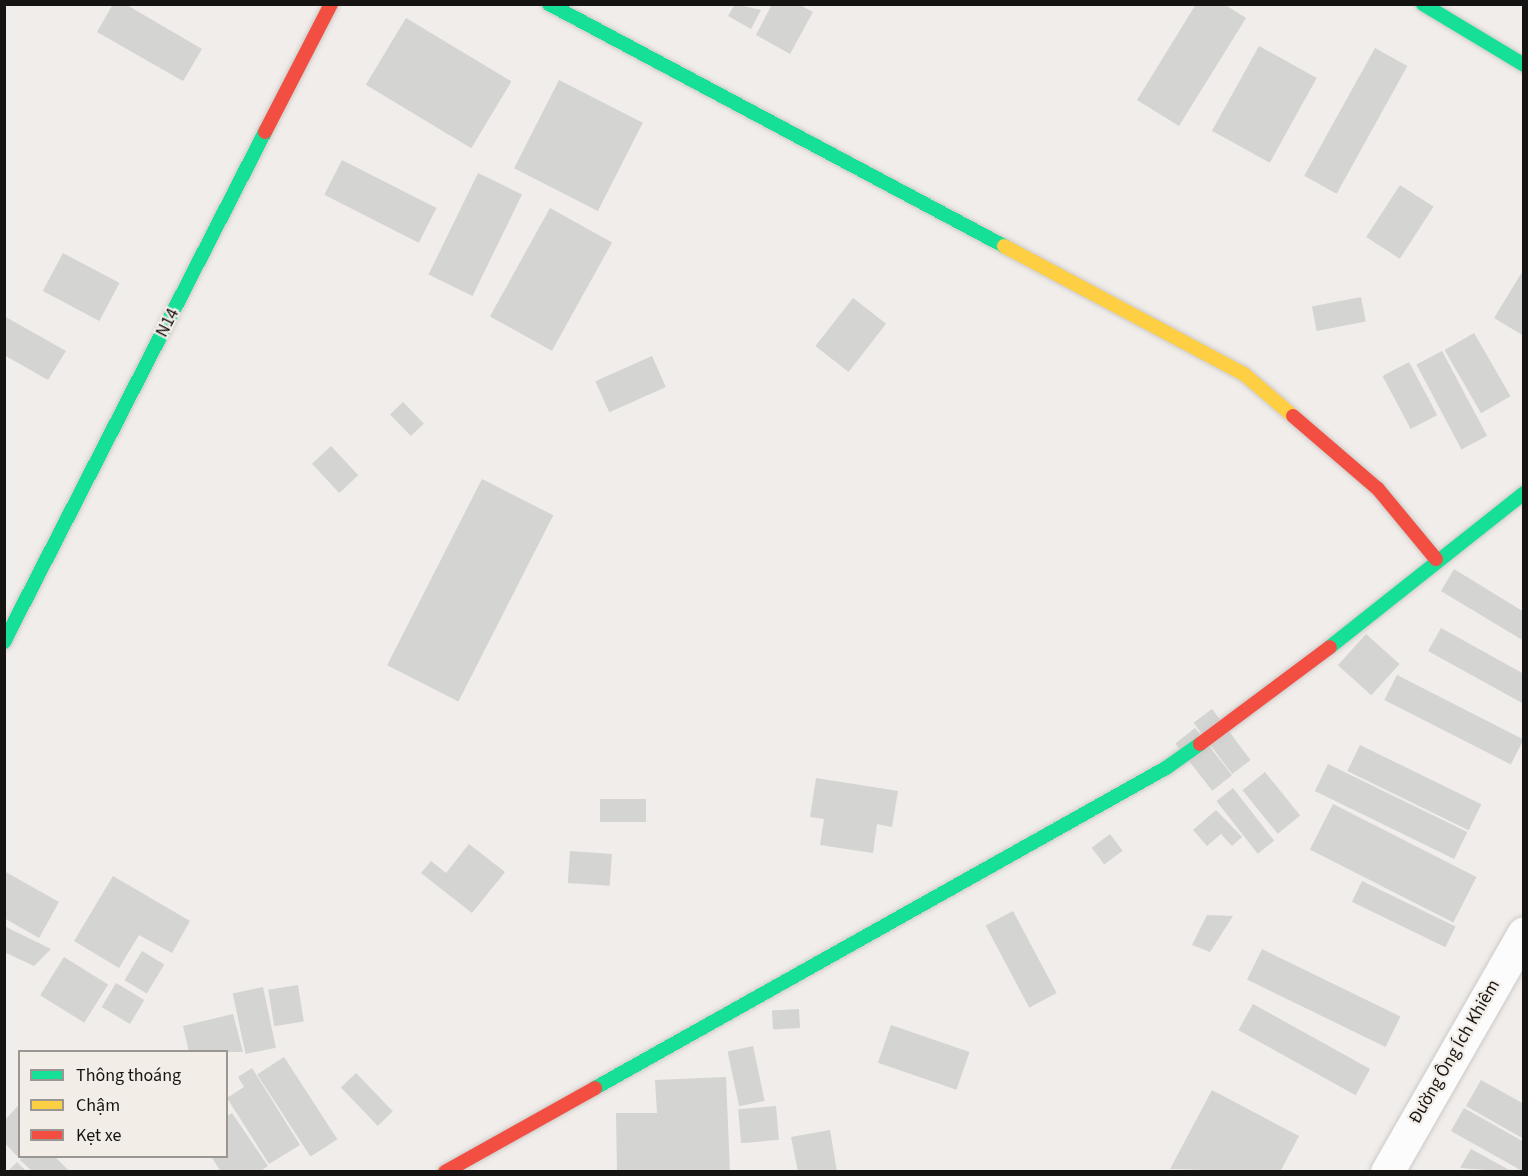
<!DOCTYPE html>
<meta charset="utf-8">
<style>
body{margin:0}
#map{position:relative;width:1528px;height:1176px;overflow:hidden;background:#f0edea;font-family:"Source Sans 3",sans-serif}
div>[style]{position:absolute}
.building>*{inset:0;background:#d4d4d3;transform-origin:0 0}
.roads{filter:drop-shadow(0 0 2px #ccc9c7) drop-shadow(0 0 2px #ccc9c7)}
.street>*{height:33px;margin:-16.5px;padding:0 16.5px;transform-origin:16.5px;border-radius:16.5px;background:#fdfcfc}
.fast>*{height:14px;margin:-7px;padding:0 7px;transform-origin:7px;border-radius:7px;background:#16e098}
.slow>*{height:14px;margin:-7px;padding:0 7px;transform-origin:7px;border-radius:7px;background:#ffcf43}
.jam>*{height:14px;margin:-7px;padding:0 7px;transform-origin:7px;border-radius:7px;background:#f24e42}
span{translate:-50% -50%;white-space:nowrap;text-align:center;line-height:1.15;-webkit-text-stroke:4.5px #f3ede7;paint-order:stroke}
.street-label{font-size:18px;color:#161412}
.frame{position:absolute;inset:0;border:6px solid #161412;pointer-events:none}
.legend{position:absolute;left:18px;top:1050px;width:210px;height:108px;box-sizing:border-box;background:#f3ede7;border:2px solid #9b9692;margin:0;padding:8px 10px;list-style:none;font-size:18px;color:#161412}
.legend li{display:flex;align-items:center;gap:12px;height:30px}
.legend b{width:30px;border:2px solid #9b9692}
</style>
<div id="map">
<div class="building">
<div style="clip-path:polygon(113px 4px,125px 4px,202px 49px,183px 81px,97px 32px)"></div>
<div style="clip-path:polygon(735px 4px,761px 10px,751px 29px,728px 16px)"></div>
<div style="clip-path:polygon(772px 4px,798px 4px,813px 12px,790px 54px,756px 35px)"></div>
<div style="clip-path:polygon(1196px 4px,1224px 4px,1246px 18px,1179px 126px,1137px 100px)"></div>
<div style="left:406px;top:18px;width:123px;height:78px;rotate:31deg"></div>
<div style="left:1259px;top:46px;width:66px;height:97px;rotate:29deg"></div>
<div style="left:1375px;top:48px;width:37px;height:146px;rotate:29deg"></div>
<div style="left:559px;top:80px;width:94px;height:99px;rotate:27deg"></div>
<div style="left:342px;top:160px;width:106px;height:39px;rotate:27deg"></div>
<div style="left:478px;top:173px;width:49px;height:113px;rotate:26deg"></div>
<div style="left:1400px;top:185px;width:40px;height:62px;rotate:33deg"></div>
<div style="left:550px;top:208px;width:71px;height:124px;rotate:29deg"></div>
<div style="left:63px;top:253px;width:64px;height:43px;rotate:28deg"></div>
<div style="clip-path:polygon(1524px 269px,1524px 336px,1494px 318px)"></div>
<div style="left:1361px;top:297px;width:25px;height:50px;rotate:79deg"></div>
<div style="left:853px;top:298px;width:42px;height:61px;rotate:38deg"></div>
<div style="clip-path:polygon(4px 316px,66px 351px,48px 380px,4px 355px)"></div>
<div style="left:1474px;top:333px;width:73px;height:34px;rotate:60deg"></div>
<div style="left:1442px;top:351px;width:96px;height:29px;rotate:62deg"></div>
<div style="left:652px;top:356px;width:34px;height:62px;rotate:66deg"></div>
<div style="left:1409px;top:362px;width:60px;height:30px;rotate:62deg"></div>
<div style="left:403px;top:402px;width:30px;height:18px;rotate:46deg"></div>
<div style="left:331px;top:446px;width:40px;height:26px;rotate:47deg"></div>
<div style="left:482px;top:479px;width:80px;height:209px;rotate:27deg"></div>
<div style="clip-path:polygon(1454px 569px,1524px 612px,1524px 641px,1441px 591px)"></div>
<div style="clip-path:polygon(1441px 628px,1524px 674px,1524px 704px,1428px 651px)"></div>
<div style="left:1366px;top:634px;width:45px;height:42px;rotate:42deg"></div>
<div style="left:1397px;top:675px;width:142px;height:28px;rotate:27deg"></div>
<div style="left:1212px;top:709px;width:64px;height:23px;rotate:53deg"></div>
<div style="left:1195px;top:728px;width:60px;height:25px;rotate:52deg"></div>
<div style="left:1360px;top:745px;width:135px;height:29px;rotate:26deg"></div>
<div style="left:1328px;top:764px;width:155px;height:30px;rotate:26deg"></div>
<div style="left:1265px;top:772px;width:56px;height:29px;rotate:51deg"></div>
<div style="clip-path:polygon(816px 778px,898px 791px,892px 827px,877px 824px,873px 853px,820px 845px,824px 819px,810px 817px)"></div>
<div style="left:1233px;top:788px;width:67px;height:21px;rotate:52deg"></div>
<div style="left:600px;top:799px;width:46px;height:23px"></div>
<div style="left:1333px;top:804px;width:161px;height:51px;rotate:27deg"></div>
<div style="clip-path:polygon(1216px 810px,1242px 837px,1232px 846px,1221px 834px,1207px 846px,1193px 830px)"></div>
<div style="left:1110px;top:834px;width:21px;height:23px;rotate:53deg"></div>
<div style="clip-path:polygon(469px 844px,505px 872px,472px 913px,421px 873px,431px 861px,446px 873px)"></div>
<div style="left:570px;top:851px;width:42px;height:32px;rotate:4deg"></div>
<div style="clip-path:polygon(4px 871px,59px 902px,39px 938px,4px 918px)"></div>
<div style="clip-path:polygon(113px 876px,190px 921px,172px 953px,139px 935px,119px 968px,74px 941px)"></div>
<div style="left:1362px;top:881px;width:104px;height:23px;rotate:26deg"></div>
<div style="left:1013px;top:911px;width:93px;height:31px;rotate:62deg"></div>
<div style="clip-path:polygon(1207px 915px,1233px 916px,1210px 952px,1192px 945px)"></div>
<div style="clip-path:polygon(4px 926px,51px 949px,34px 966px,4px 952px)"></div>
<div style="left:1262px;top:949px;width:154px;height:34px;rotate:26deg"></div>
<div style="left:142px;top:951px;width:26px;height:34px;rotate:31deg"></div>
<div style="left:64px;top:957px;width:52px;height:45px;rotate:32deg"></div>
<div style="left:116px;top:983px;width:33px;height:28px;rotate:31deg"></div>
<div style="left:298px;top:985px;width:37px;height:30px;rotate:81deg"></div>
<div style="left:263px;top:987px;width:62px;height:31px;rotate:78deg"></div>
<div style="left:1253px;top:1004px;width:134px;height:30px;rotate:29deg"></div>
<div style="left:799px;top:1009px;width:19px;height:27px;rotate:87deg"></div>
<div style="clip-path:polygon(233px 1014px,243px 1052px,189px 1052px,183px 1026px)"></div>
<div style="left:891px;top:1025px;width:83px;height:40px;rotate:19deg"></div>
<div style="left:753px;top:1046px;width:56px;height:26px;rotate:78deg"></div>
<div style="left:284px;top:1057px;width:98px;height:32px;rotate:57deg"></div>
<div style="clip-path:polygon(252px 1068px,300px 1145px,269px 1164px,227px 1098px,244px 1087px,238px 1077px)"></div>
<div style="left:356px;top:1073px;width:53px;height:21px;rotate:46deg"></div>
<div style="clip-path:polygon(726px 1077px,730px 1172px,617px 1172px,616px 1113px,657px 1113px,655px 1080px)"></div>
<div style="clip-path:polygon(1481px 1080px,1524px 1104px,1524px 1139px,1466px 1106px)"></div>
<div style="clip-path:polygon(1212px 1090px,1299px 1136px,1281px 1170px,1285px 1172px,1170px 1169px)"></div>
<div style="clip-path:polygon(18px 1106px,20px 1153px,17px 1156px,4px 1142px,4px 1121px)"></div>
<div style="left:776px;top:1106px;width:34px;height:38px;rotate:85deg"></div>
<div style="clip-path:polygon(1464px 1108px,1524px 1142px,1524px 1172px,1451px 1131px)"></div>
<div style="clip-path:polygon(232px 1113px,268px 1166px,259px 1172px,221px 1172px,211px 1156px,226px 1156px,226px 1117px)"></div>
<div style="clip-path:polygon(830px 1130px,837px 1172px,798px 1172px,791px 1137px)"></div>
<div style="clip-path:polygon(1471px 1149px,1513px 1172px,1460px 1168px)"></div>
<div style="clip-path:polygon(23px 1156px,54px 1156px,70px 1172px,33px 1172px,20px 1160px)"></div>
<div style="clip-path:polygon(17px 1162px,27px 1172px,7px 1172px)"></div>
</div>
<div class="roads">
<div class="street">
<div style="left:1387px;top:1172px;width:275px;rotate:-60.2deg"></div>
</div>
<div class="fast">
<div style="left:549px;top:4px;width:515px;rotate:28.01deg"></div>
<div style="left:1423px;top:4px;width:118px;rotate:31.1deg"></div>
<div style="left:4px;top:642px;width:573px;rotate:-62.9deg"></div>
<div style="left:1330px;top:647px;width:248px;rotate:-38.4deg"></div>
<div style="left:595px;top:1088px;width:655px;rotate:-29.27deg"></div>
<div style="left:1166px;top:768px;width:42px;rotate:-35.2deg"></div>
</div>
<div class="slow">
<div style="left:1004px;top:246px;width:272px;rotate:28.1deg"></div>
<div style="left:1244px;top:374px;width:65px;rotate:40.6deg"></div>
</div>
<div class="jam">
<div style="left:265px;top:132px;width:144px;rotate:-62.7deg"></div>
<div style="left:1293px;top:416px;width:112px;rotate:40.7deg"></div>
<div style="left:1378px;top:489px;width:91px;rotate:50.4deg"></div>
<div style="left:1200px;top:744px;width:162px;rotate:-36.7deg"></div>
<div style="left:445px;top:1172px;width:172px;rotate:-29.2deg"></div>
</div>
</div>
<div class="street-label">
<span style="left:168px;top:323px;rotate:-63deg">N14</span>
<span style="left:1455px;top:1052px;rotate:-60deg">Đường Ông Ích Khiêm</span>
</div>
<div class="frame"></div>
<ul class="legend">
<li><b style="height:8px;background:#16e098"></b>Thông thoáng</li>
<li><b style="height:8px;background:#ffcf43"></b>Chậm</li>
<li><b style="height:8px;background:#f24e42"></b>Kẹt xe</li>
</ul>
</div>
